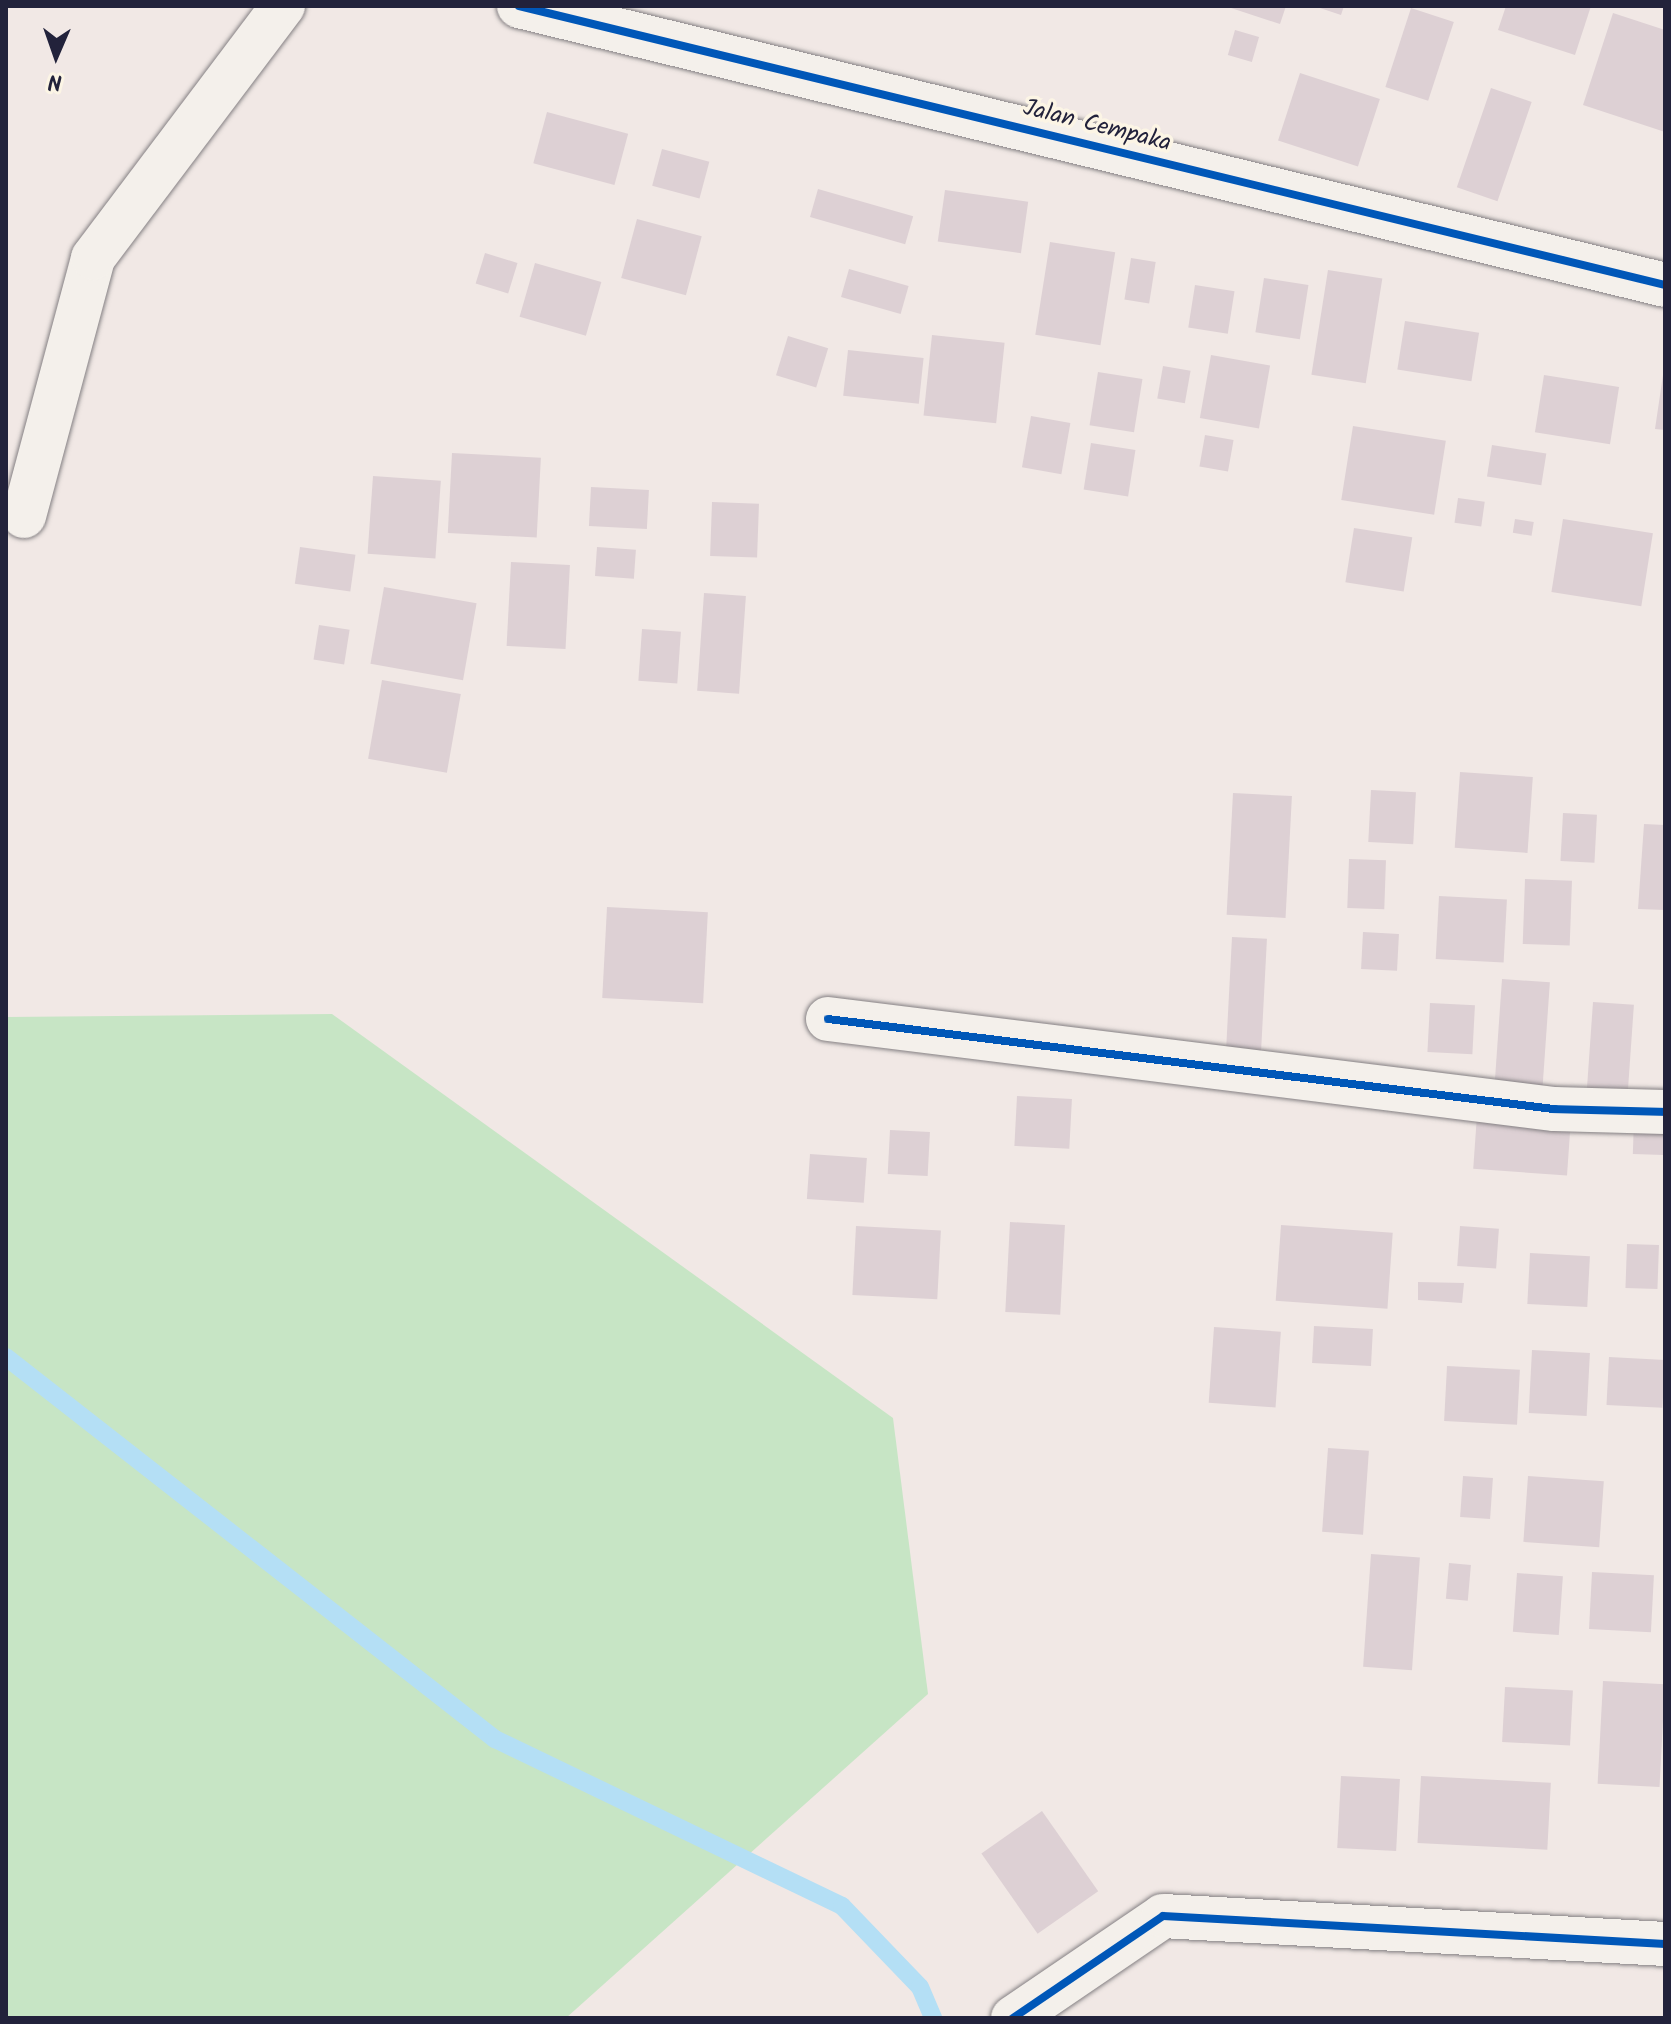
<!DOCTYPE html>
<style>
body{margin:0}
#map{position:relative;width:1671px;height:2024px;overflow:hidden;background:#f1e8e5;font-family:Kalam,sans-serif}
div>[style]{position:absolute}
.green>*{inset:0;background:#c7e5c5}
.stream>*{height:18px;margin:-9px;padding:0 9px;transform-origin:9px;border-radius:9px;background:#b4dff5}
.building>*{inset:0;background:#ddd0d4;transform-origin:0 0}
.roads{filter:drop-shadow(0 0 2px #848083) drop-shadow(0 0 2px #848083)}
.minor>*{height:44px;margin:-22px;padding:0 22px;transform-origin:22px;border-radius:22px;background:#f4f0eb}
.cycleway>*{height:8px;margin:-4px;padding:0 4px;transform-origin:4px;border-radius:4px;background:#0057b8}
span{translate:-50% -50%;white-space:nowrap;text-align:center;line-height:1.15;-webkit-text-stroke:7px #fcf5e5;paint-order:stroke}
.street-label{font-size:24px;color:#22223b}
.frame{position:absolute;inset:0;border:8px solid #22223b;pointer-events:none}
.north{position:absolute;left:16px;top:16px;width:80px;height:80px;-webkit-text-stroke:6px #fcf5e5;paint-order:stroke;rotate:182deg;font-size:22px;font-weight:700;line-height:32px;text-align:center;color:#22223b}
.north::after{content:'';display:block;margin:auto;width:28px;height:36px;background:#22223b;clip-path:polygon(50% 0,100% 100%,50% 72%,0 100%)}
</style>
<div id="map">
<div class="green">
<div style="clip-path:polygon(332px 1014px,893px 1418px,928px 1694px,566px 2018px,6px 2018px,6px 1017px)"></div>
</div>
<div class="stream">
<div style="left:6px;top:1357px;width:621px;rotate:38deg"></div>
<div style="left:495px;top:1739px;width:385px;rotate:25.7deg"></div>
<div style="left:842px;top:1906px;width:112px;rotate:46.1deg"></div>
<div style="left:920px;top:1987px;width:34px;rotate:67deg"></div>
</div>
<div class="building">
<div style="clip-path:polygon(1225px 6px,1286px 6px,1280px 24px)"></div>
<div style="clip-path:polygon(1314px 6px,1344px 6px,1341px 15px)"></div>
<div style="clip-path:polygon(1506px 6px,1591px 6px,1575px 55px,1498px 30px)"></div>
<div style="left:1411px;top:8px;width:45px;height:83px;rotate:18deg"></div>
<div style="clip-path:polygon(1613px 13px,1665px 30px,1665px 132px,1583px 105px)"></div>
<div style="left:1235px;top:30px;width:25px;height:26px;rotate:16deg"></div>
<div style="left:1300px;top:73px;width:84px;height:71px;rotate:18deg"></div>
<div style="left:1491px;top:88px;width:43px;height:105px;rotate:19deg"></div>
<div style="left:547px;top:112px;width:84px;height:53px;rotate:15deg"></div>
<div style="left:662px;top:149px;width:49px;height:38px;rotate:15deg"></div>
<div style="left:818px;top:189px;width:99px;height:29px;rotate:16deg"></div>
<div style="left:945px;top:190px;width:84px;height:52px;rotate:8deg"></div>
<div style="left:637px;top:219px;width:67px;height:61px;rotate:15deg"></div>
<div style="left:1050px;top:242px;width:66px;height:94px;rotate:9deg"></div>
<div style="left:485px;top:253px;width:34px;height:32px;rotate:17deg"></div>
<div style="left:1131px;top:258px;width:25px;height:42px;rotate:9deg"></div>
<div style="left:535px;top:263px;width:69px;height:56px;rotate:16deg"></div>
<div style="left:849px;top:269px;width:62px;height:29px;rotate:16deg"></div>
<div style="left:1328px;top:270px;width:55px;height:106px;rotate:9deg"></div>
<div style="left:1264px;top:278px;width:45px;height:55px;rotate:9deg"></div>
<div style="left:1195px;top:285px;width:40px;height:43px;rotate:9deg"></div>
<div style="left:1405px;top:321px;width:75px;height:49px;rotate:9deg"></div>
<div style="left:932px;top:335px;width:73px;height:81px;rotate:6deg"></div>
<div style="left:788px;top:336px;width:42px;height:41px;rotate:17deg"></div>
<div style="left:848px;top:350px;width:76px;height:46px;rotate:6deg"></div>
<div style="left:1211px;top:355px;width:60px;height:64px;rotate:10deg"></div>
<div style="left:1163px;top:366px;width:28px;height:33px;rotate:10deg"></div>
<div style="left:1098px;top:372px;width:45px;height:54px;rotate:9deg"></div>
<div style="left:1544px;top:375px;width:76px;height:58px;rotate:9deg"></div>
<div style="clip-path:polygon(1663px 375px,1665px 375px,1665px 430px,1655px 429px)"></div>
<div style="left:1031px;top:416px;width:40px;height:52px;rotate:10deg"></div>
<div style="left:1353px;top:426px;width:94px;height:75px;rotate:9deg"></div>
<div style="left:1205px;top:435px;width:29px;height:32px;rotate:10deg"></div>
<div style="left:1091px;top:443px;width:45px;height:47px;rotate:9deg"></div>
<div style="left:1492px;top:445px;width:55px;height:32px;rotate:9deg"></div>
<div style="left:452px;top:453px;width:89px;height:80px;rotate:3deg"></div>
<div style="left:373px;top:476px;width:68px;height:78px;rotate:4deg"></div>
<div style="left:591px;top:487px;width:58px;height:39px;rotate:3deg"></div>
<div style="left:1458px;top:498px;width:27px;height:25px;rotate:8deg"></div>
<div style="left:712px;top:502px;width:47px;height:54px;rotate:2deg"></div>
<div style="left:1515px;top:519px;width:19px;height:14px;rotate:9deg"></div>
<div style="left:1563px;top:519px;width:91px;height:74px;rotate:9deg"></div>
<div style="left:1354px;top:528px;width:59px;height:55px;rotate:9deg"></div>
<div style="left:300px;top:547px;width:56px;height:37px;rotate:8deg"></div>
<div style="left:597px;top:547px;width:39px;height:29px;rotate:4deg"></div>
<div style="left:511px;top:562px;width:59px;height:84px;rotate:3deg"></div>
<div style="left:384px;top:587px;width:94px;height:78px;rotate:10deg"></div>
<div style="left:704px;top:593px;width:42px;height:98px;rotate:4deg"></div>
<div style="left:319px;top:625px;width:31px;height:35px;rotate:9deg"></div>
<div style="left:642px;top:629px;width:39px;height:52px;rotate:4deg"></div>
<div style="left:382px;top:680px;width:80px;height:80px;rotate:10deg"></div>
<div style="left:1460px;top:772px;width:73px;height:76px;rotate:4deg"></div>
<div style="left:1371px;top:790px;width:45px;height:52px;rotate:3deg"></div>
<div style="left:1233px;top:793px;width:59px;height:122px;rotate:3deg"></div>
<div style="left:1563px;top:813px;width:34px;height:48px;rotate:3deg"></div>
<div style="clip-path:polygon(1644px 824px,1665px 825px,1665px 910px,1638px 909px)"></div>
<div style="left:1349px;top:859px;width:37px;height:49px;rotate:2deg"></div>
<div style="left:1525px;top:879px;width:47px;height:65px;rotate:2deg"></div>
<div style="left:1439px;top:896px;width:68px;height:63px;rotate:3deg"></div>
<div style="left:607px;top:907px;width:101px;height:91px;rotate:3deg"></div>
<div style="left:1363px;top:932px;width:36px;height:37px;rotate:3deg"></div>
<div style="left:1232px;top:937px;width:35px;height:119px;rotate:3deg"></div>
<div style="left:1502px;top:979px;width:48px;height:111px;rotate:4deg"></div>
<div style="left:1593px;top:1002px;width:41px;height:105px;rotate:4deg"></div>
<div style="left:1430px;top:1003px;width:45px;height:49px;rotate:3deg"></div>
<div style="left:1017px;top:1096px;width:55px;height:50px;rotate:3deg"></div>
<div style="left:1477px;top:1115px;width:94px;height:54px;rotate:4deg"></div>
<div style="left:1634px;top:1120px;width:31px;height:34px;rotate:2deg"></div>
<div style="left:890px;top:1130px;width:40px;height:44px;rotate:3deg"></div>
<div style="left:810px;top:1154px;width:57px;height:45px;rotate:4deg"></div>
<div style="left:1010px;top:1222px;width:55px;height:90px;rotate:3deg"></div>
<div style="left:1281px;top:1225px;width:112px;height:76px;rotate:4deg"></div>
<div style="left:856px;top:1226px;width:85px;height:69px;rotate:3deg"></div>
<div style="left:1460px;top:1226px;width:39px;height:40px;rotate:4deg"></div>
<div style="left:1627px;top:1244px;width:32px;height:44px;rotate:2deg"></div>
<div style="left:1530px;top:1253px;width:60px;height:51px;rotate:3deg"></div>
<div style="clip-path:polygon(1418px 1282px,1464px 1283px,1462px 1303px,1418px 1300px)"></div>
<div style="left:1314px;top:1326px;width:59px;height:37px;rotate:3deg"></div>
<div style="left:1214px;top:1327px;width:67px;height:76px;rotate:4deg"></div>
<div style="left:1532px;top:1350px;width:58px;height:63px;rotate:3deg"></div>
<div style="left:1609px;top:1357px;width:56px;height:48px;rotate:3deg"></div>
<div style="left:1447px;top:1366px;width:73px;height:55px;rotate:3deg"></div>
<div style="left:1328px;top:1448px;width:41px;height:84px;rotate:4deg"></div>
<div style="left:1463px;top:1476px;width:30px;height:41px;rotate:4deg"></div>
<div style="left:1528px;top:1476px;width:76px;height:66px;rotate:4deg"></div>
<div style="left:1371px;top:1554px;width:49px;height:113px;rotate:4deg"></div>
<div style="left:1449px;top:1563px;width:22px;height:36px;rotate:5deg"></div>
<div style="left:1592px;top:1572px;width:62px;height:57px;rotate:3deg"></div>
<div style="left:1517px;top:1573px;width:46px;height:59px;rotate:4deg"></div>
<div style="left:1603px;top:1681px;width:62px;height:103px;rotate:3deg"></div>
<div style="left:1505px;top:1687px;width:68px;height:55px;rotate:3deg"></div>
<div style="left:1341px;top:1776px;width:59px;height:72px;rotate:3deg"></div>
<div style="left:1421px;top:1776px;width:130px;height:67px;rotate:3deg"></div>
<div style="left:1042px;top:1811px;width:98px;height:74px;rotate:55deg"></div>
</div>
<div class="roads">
<div class="minor">
<div style="left:519px;top:6px;width:1179px;rotate:13.68deg"></div>
<div style="left:24px;top:516px;width:267px;rotate:-75deg"></div>
<div style="left:93px;top:258px;width:316px;rotate:-53deg"></div>
<div style="left:828px;top:1019px;width:732px;rotate:7.07deg"></div>
<div style="left:1554px;top:1109px;width:111px;rotate:1.5deg"></div>
<div style="left:1013px;top:2018px;width:181px;rotate:-34.2deg"></div>
<div style="left:1163px;top:1916px;width:503px;rotate:3.19deg"></div>
</div>
</div>
<div class="cycleway">
<div style="left:519px;top:6px;width:1179px;rotate:13.68deg"></div>
<div style="left:828px;top:1019px;width:732px;rotate:7.07deg"></div>
<div style="left:1554px;top:1109px;width:111px;rotate:1.5deg"></div>
<div style="left:1013px;top:2018px;width:181px;rotate:-34.2deg"></div>
<div style="left:1163px;top:1916px;width:503px;rotate:3.19deg"></div>
</div>
<div class="street-label">
<span style="left:1097px;top:126px;rotate:14deg">Jalan Cempaka</span>
</div>
<div class="frame"></div>
<div class="north">N</div>
</div>
